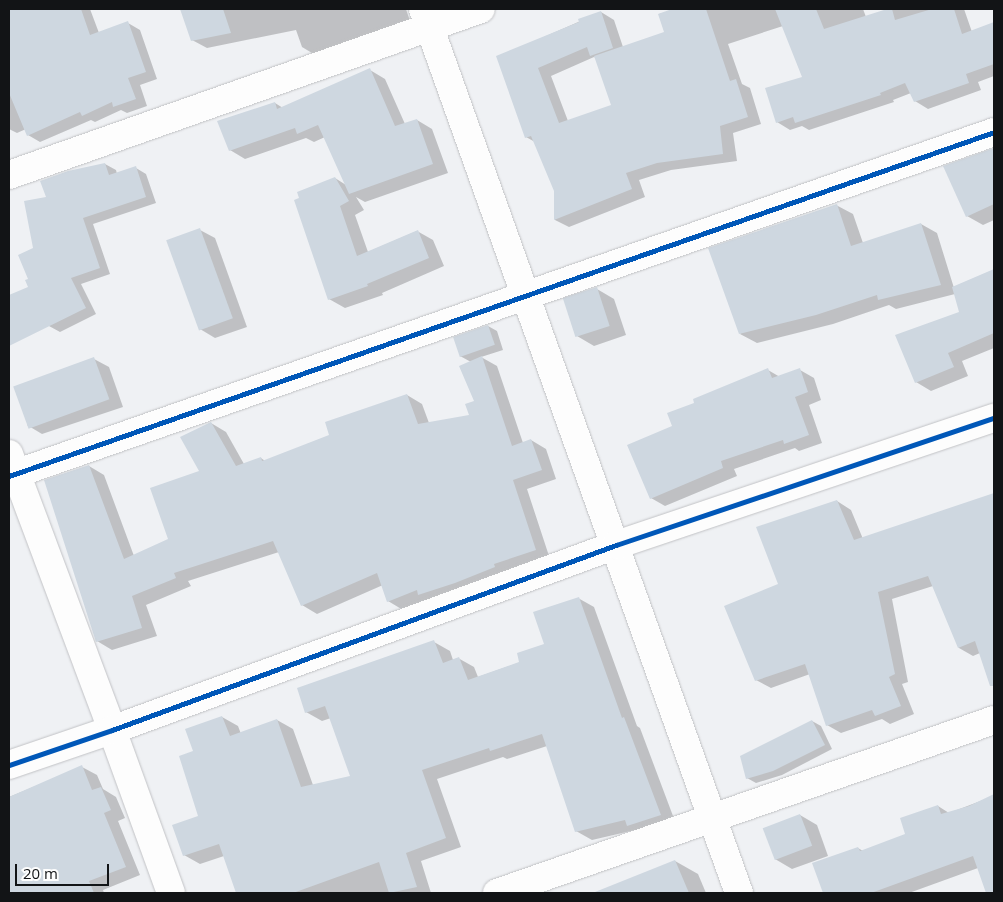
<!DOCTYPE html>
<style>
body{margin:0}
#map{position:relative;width:1003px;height:902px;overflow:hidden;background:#eff1f4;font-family:"Open Sans",sans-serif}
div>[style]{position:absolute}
.shadow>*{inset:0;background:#0003}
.building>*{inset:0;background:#ced7e0;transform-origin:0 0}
.roads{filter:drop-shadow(0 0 1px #c1c2c5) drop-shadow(0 0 1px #c1c2c5)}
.minor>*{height:28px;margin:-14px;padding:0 14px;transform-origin:14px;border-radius:14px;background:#fdfdfd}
.cycleway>*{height:5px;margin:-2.5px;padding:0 2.5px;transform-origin:2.5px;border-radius:2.5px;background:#0057b8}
span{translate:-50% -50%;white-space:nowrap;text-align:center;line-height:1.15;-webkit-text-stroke:4.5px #fefefe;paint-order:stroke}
.frame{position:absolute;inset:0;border:10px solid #121416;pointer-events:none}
.scale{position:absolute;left:15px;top:864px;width:94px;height:22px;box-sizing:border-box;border:2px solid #121416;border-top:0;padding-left:6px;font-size:15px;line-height:18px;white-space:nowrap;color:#121416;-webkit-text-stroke:4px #fefefe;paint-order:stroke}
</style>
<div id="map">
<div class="shadow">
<div style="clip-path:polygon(9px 9px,90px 9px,99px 33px,128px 23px,140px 30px,157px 79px,140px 85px,147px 106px,127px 113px,121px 110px,95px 122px,91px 120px,40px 142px,28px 135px,26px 129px,17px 133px,9px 129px)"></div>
<div style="clip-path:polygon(182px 9px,406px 9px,410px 21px,317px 56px,302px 47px,296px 30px,207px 48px,192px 40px)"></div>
<div style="clip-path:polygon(evenodd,676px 9px,863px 9px,866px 17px,891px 9px,964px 9px,972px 32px,994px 23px,994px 76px,978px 82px,981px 90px,928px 109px,915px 101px,911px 93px,893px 100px,894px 102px,809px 130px,802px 126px,790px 130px,777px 122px,803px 78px,783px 26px,728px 44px,742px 84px,750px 88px,761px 124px,733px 133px,737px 161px,671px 170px,639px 180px,645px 197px,569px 227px,555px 220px,555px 191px,535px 142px,526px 137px,498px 57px,601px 12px,614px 20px,623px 47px,665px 33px,659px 14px,676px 9px,594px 57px,597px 58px,613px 106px,568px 121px,551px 76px,594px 57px)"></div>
<div style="clip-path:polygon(370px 70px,385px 79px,405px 124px,417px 120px,432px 129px,448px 173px,365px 202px,356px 197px,364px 210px,355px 215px,368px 252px,417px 231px,433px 240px,444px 266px,382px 293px,383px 295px,345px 308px,329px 299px,335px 178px,346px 185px,325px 137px,314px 142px,306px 138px,245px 159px,230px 150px,275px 103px,283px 108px)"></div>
<div style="clip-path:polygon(994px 150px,994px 220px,983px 225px,967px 216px,945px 167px)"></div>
<div style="clip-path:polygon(105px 164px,116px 170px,117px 174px,136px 168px,146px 174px,156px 203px,93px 224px,110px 274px,81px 284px,96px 314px,60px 332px,49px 326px,47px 198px)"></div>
<div style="clip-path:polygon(836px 205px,853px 214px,863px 243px,921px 224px,937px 233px,954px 288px,994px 272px,994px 348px,962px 361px,968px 376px,931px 391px,916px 382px,961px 313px,955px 294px,896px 309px,889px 305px,833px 324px,757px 343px,740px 334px)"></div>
<div style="clip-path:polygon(200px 230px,215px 238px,247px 327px,215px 338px,200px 329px)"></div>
<div style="clip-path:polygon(597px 289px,614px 299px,626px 335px,594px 346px,577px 336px)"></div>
<div style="clip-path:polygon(488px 326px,497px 331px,503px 350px,481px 357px,497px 366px,523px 443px,531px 440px,546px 449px,556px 479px,527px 489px,550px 559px,403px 610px,388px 601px,383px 585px,317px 614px,302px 605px,279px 552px,188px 581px,191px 586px,146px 605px,157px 636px,112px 650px,97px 641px,89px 466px,104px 475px,134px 556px,169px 540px,201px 472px,211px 423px,226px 432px,244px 464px,261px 458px,265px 461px,331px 436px,407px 395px,422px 404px,429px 423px,470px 416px,476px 402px,471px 362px,460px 356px)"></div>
<div style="clip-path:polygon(94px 359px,109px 367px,123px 407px,42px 434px,27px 425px)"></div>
<div style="clip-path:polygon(768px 370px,780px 377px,800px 370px,814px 378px,821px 400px,809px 405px,822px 443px,799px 451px,795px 448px,734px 469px,737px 476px,665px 506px,651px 498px,673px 426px,695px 404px)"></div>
<div style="clip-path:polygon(994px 495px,994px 647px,973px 656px,959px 648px,933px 586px,892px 599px,908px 682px,902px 684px,914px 714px,890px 724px,882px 719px,841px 733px,827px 725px,810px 674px,771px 688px,756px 680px,780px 584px,837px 501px,851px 510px,863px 539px)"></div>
<div style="clip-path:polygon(578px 598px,594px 607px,637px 726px,640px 728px,676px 824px,644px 835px,635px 830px,592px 840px,576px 831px,547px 746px,507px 759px,503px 757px,437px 779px,461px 847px,421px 861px,431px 893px,237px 893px,224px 856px,200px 864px,184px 855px,200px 817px,195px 752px,222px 717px,238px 726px,241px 734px,277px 720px,293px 729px,313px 785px,352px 777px,331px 718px,322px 721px,306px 712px,434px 642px,450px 651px,453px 660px,458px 658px,474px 667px,478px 677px,521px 662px,545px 645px)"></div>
<div style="clip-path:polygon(812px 721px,821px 726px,832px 749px,782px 775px,756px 783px,747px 778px)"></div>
<div style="clip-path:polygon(82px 767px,97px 775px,103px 789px,116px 797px,125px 818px,118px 821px,140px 875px,103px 890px,104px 893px,9px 893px,9px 797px)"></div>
<div style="clip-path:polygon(991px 797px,994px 799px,994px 893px,987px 893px,978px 868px,909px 893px,824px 893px,814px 864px,858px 848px,863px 851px,907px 835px,938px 806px,949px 813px)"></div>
<div style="clip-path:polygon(800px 815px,817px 825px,828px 856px,792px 869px,775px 859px)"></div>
<div style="clip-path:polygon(675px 861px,698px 874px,706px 893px,629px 893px,624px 882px)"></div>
</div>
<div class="building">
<div style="clip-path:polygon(9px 9px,81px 9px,90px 35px,128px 21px,146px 72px,128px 78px,136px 99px,113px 107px,112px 102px,82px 116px,80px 112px,27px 136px,9px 93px)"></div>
<div style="clip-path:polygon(180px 9px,223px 9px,231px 33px,191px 41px)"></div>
<div style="clip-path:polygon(672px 9px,706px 9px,730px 81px,736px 79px,748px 117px,720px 126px,723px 154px,657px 163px,626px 173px,632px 189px,554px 220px,554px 191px,531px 136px,525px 138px,496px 56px,579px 22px,578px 19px,601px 11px,613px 48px,590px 56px,587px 47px,538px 68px,559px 123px,611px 105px,594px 56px,664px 32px,658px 14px)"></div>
<div style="clip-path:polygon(775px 9px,816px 9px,824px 29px,887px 9px,892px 9px,895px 20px,932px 9px,954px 9px,962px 34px,994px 22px,994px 64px,966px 74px,969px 83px,914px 102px,905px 83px,880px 93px,881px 95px,795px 123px,793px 117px,776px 123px,765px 88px,802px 77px)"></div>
<div style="clip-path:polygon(370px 68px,395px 126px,417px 119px,433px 164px,349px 194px,318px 125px,297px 134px,295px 128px,229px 151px,217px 121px,275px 102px,277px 109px)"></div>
<div style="clip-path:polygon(994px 148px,994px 204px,966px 217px,943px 166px)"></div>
<div style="clip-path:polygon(105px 163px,109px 175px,136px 166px,146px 197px,83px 218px,100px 268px,71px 278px,86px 308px,9px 346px,9px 295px,28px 287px,25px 280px,28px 279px,18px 255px,33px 248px,24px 201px,46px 197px,40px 181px,68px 171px)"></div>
<div style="clip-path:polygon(335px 177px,349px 201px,340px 206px,357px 256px,418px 230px,429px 258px,367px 284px,368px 286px,328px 300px,294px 200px,299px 198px,297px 192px)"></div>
<div style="clip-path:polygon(837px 204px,851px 246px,921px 223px,941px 285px,878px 300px,877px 295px,816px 315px,739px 334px,708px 248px)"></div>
<div style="left:200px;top:228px;width:96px;height:36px;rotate:70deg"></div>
<div style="clip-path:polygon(994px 269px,994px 333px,948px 353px,954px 367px,915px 383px,895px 335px,959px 312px,952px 287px)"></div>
<div style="left:597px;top:287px;width:41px;height:36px;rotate:72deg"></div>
<div style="left:488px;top:325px;width:21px;height:37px;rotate:71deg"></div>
<div style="clip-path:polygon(482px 356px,512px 446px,531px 439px,542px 470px,513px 480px,536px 550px,494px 564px,495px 567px,455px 583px,418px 595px,417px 590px,387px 602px,377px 573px,301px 606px,273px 541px,174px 573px,176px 578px,132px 596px,142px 628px,96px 642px,44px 480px,89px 465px,124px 559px,168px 539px,150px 488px,199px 471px,180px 437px,211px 422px,236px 466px,261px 457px,262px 461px,329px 435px,325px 422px,407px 394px,418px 424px,469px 415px,465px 404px,474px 401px,459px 366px)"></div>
<div style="left:94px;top:357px;width:45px;height:86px;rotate:70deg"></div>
<div style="clip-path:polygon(768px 368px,772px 378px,800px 368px,808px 392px,795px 397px,809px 435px,784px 444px,783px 440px,721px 461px,723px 468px,650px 499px,627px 445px,672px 426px,667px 413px,694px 403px,693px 399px)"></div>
<div style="clip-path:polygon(994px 493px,994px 686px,990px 686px,975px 641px,958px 648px,928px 576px,878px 592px,895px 674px,889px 677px,901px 706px,875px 716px,872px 710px,826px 726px,805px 664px,755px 681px,724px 606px,778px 584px,756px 527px,837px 500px,854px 540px)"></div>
<div style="clip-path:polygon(579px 597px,622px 718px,624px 717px,661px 815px,627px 826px,625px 820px,575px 832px,542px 734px,490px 751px,489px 748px,422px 770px,446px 838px,406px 853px,417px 887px,389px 893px,379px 862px,293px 893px,236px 893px,219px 844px,183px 856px,172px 825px,198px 816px,179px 756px,193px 751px,185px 729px,222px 716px,230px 736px,277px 719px,301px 787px,350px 776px,325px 706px,305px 713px,297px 688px,434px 640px,443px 663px,459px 657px,468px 680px,519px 662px,517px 653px,544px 644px,533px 612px)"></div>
<div style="clip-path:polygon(812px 720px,825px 745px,773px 771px,746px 779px,740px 756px)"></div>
<div style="clip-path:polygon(82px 765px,92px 790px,101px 787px,111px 810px,104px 813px,126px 867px,89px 881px,94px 893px,9px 893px,9px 797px)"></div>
<div style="clip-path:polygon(994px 794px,994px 893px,986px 893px,973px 856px,871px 893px,823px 893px,812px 863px,858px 847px,860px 851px,905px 834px,900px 818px,938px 805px,941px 814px,969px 806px)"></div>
<div style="left:800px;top:814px;width:34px;height:40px;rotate:69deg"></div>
<div style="clip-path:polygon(675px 860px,689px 893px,595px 893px,595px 892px)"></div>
</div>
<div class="roads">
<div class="minor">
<div style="left:423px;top:9px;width:939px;rotate:70.33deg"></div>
<div style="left:9px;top:175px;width:500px;rotate:-19.38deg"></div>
<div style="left:9px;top:454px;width:295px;rotate:69.5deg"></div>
<div style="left:112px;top:730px;width:173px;rotate:70.1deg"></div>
<div style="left:9px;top:476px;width:1043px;rotate:-19.25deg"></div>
<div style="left:9px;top:765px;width:109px;rotate:-18.8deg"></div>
<div style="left:112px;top:730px;width:537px;rotate:-20.16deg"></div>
<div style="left:616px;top:545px;width:399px;rotate:-18.6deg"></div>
<div style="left:497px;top:893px;width:526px;rotate:-19.19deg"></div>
</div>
</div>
<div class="cycleway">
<div style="left:9px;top:476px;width:1043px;rotate:-19.25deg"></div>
<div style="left:9px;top:765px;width:109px;rotate:-18.8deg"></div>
<div style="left:112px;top:730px;width:537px;rotate:-20.16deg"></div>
<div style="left:616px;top:545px;width:399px;rotate:-18.6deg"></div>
</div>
<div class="frame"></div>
<div class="scale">20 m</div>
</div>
